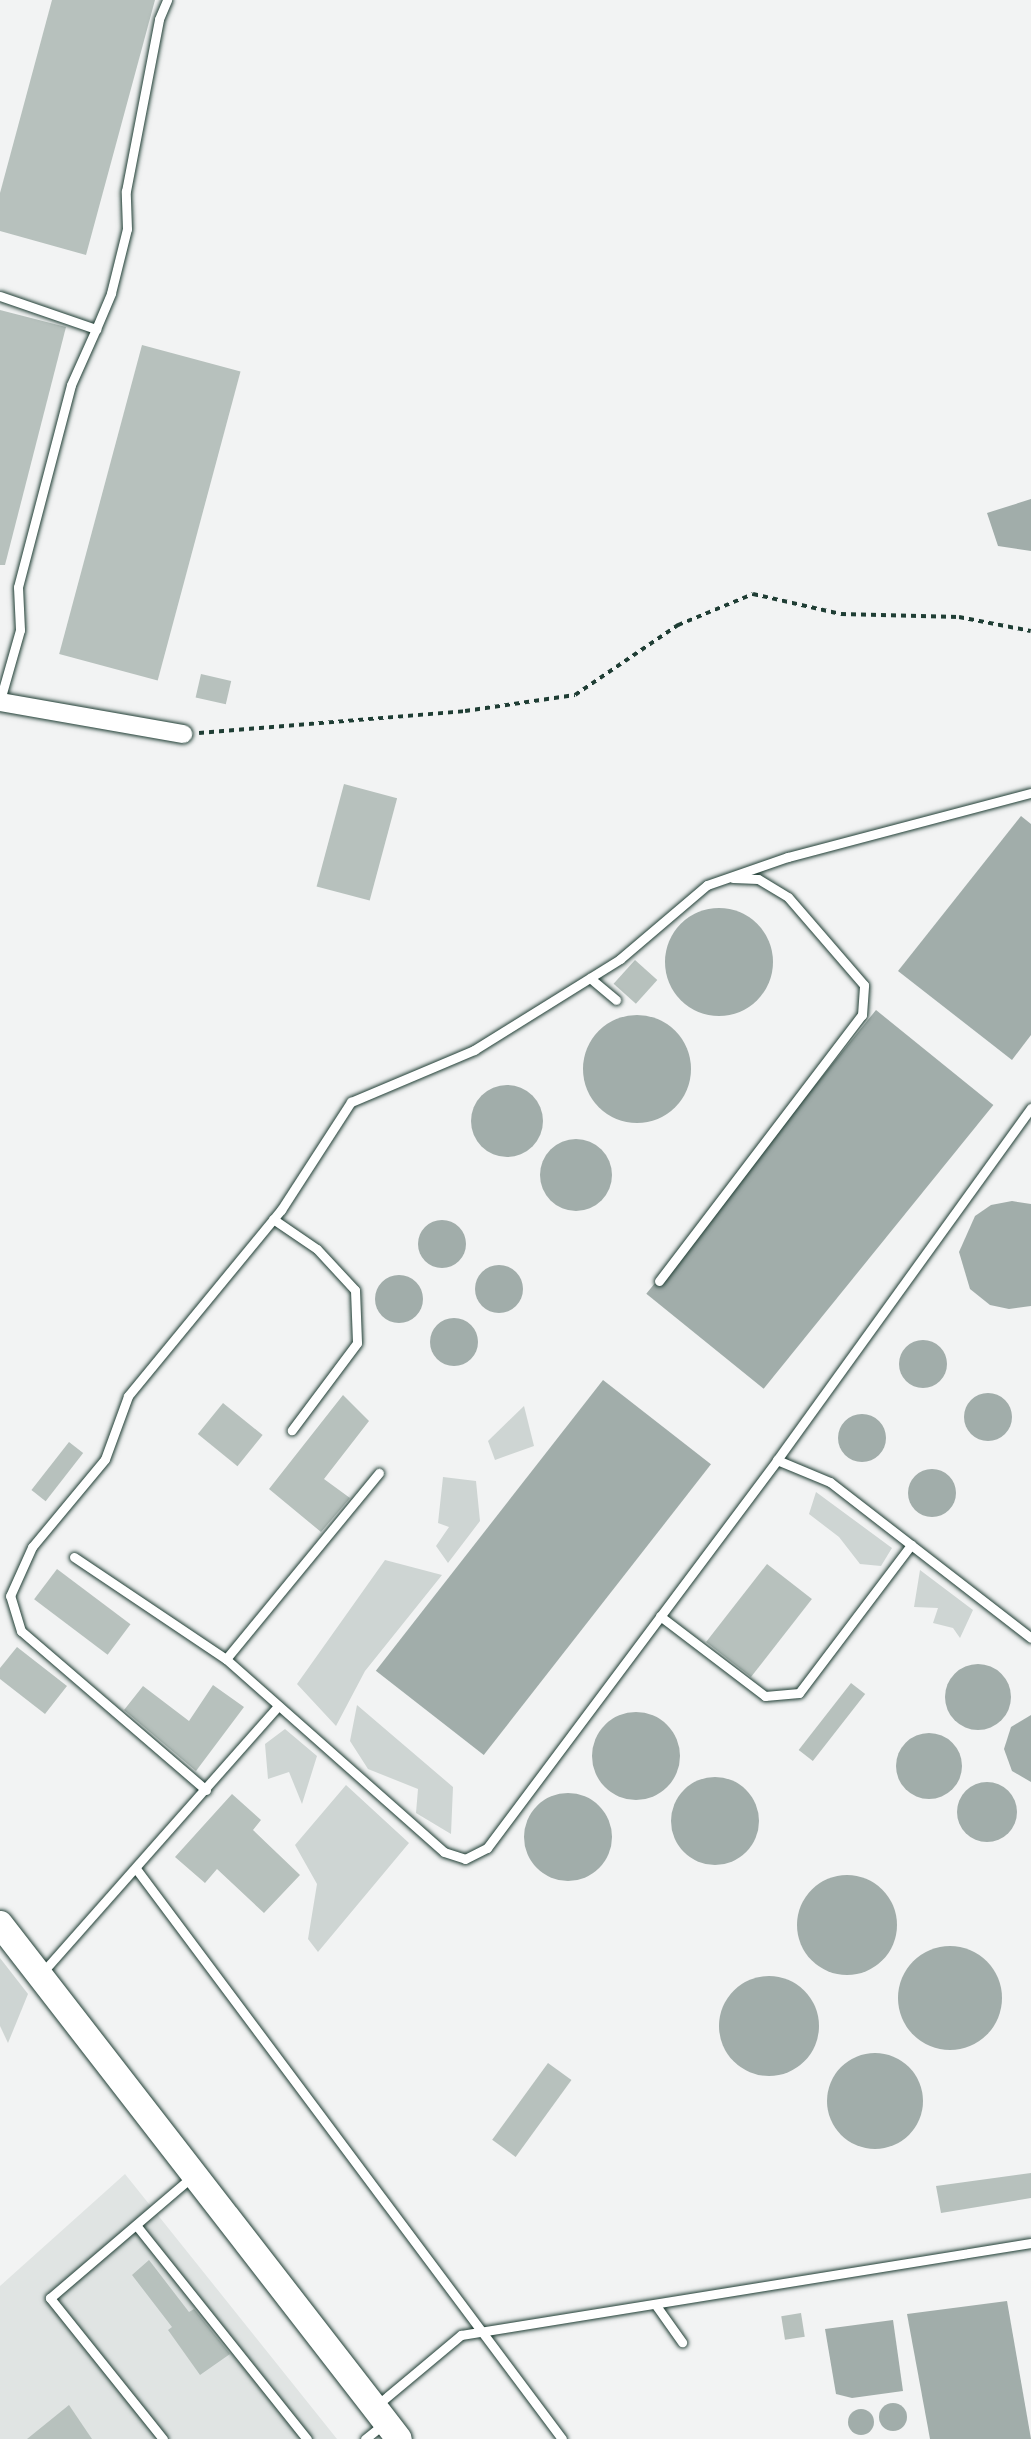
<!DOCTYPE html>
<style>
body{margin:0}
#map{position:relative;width:1031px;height:2439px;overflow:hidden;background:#f2f3f3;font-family:Pangolin,sans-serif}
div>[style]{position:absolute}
.built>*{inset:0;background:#e0e4e3}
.green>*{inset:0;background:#ced5d3}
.water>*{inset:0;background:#a1adaa;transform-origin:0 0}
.round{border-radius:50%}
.building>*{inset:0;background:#b7c1bd;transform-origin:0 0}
.path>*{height:3.5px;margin-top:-1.75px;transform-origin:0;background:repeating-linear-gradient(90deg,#1f3d34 0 5px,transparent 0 10px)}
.roads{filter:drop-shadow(0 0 2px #1f3d34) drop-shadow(0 0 2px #1f3d34)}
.lane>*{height:9px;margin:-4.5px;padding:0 4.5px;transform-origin:4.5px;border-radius:4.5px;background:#fff}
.street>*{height:18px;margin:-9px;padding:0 9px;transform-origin:9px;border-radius:9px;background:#fff}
.secondary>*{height:26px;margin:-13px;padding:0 13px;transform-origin:13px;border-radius:13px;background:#fff}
span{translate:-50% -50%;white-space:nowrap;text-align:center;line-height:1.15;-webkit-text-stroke:7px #fff;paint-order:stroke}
</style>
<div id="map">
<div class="built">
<div style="clip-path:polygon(125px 2174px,337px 2439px,0 2439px,0 2286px)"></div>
</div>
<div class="green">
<div style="clip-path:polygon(524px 1406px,534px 1446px,495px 1460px,488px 1441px)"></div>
<div style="clip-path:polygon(443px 1477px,476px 1481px,480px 1521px,448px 1563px,436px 1546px,449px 1527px,438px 1523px)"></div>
<div style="clip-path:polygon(816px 1492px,892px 1548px,881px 1566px,860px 1564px,839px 1537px,809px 1514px)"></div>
<div style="clip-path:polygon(385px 1560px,442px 1575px,365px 1671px,336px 1726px,297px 1684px)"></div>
<div style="clip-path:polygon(920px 1570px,973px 1610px,960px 1638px,953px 1628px,933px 1623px,938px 1608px,914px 1607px)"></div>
<div style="clip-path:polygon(357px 1705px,453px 1787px,451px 1834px,416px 1813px,418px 1789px,368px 1769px,350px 1741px)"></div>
<div style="clip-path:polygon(285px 1729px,317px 1756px,302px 1804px,289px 1772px,268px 1779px,265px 1744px)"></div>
<div style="clip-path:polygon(346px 1785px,409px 1843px,318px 1952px,308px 1939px,317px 1884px,295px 1845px)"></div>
<div style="clip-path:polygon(0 1958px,28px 1994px,8px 2043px,0 2026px)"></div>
</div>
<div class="water">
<div style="clip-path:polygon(1031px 499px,1031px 551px,998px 546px,987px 513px)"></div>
<div style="clip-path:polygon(1021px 816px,1031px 824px,1031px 1035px,1012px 1060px,898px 971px)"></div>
<div class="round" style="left:665px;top:908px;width:108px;height:108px"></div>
<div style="left:876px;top:1010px;width:151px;height:365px;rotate:39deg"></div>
<div class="round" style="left:583px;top:1015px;width:108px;height:108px"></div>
<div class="round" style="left:471px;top:1085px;width:72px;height:72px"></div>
<div class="round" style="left:540px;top:1139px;width:72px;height:72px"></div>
<div style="clip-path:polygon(1012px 1201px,1031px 1204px,1031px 1306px,1009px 1309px,990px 1305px,970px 1289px,959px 1252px,975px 1216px,991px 1205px)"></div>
<div class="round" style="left:418px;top:1220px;width:48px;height:48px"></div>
<div class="round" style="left:475px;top:1265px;width:48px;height:48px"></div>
<div class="round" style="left:375px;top:1275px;width:48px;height:48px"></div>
<div class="round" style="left:430px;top:1318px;width:48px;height:48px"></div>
<div class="round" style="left:899px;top:1340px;width:48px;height:48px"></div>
<div style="left:603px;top:1380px;width:137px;height:369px;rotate:38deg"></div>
<div class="round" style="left:964px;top:1393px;width:48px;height:48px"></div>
<div class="round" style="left:838px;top:1414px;width:48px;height:48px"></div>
<div class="round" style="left:908px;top:1469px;width:48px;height:48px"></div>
<div class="round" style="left:945px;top:1664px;width:66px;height:66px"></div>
<div class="round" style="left:592px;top:1712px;width:88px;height:88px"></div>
<div style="clip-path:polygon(1031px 1715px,1031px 1782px,1012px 1771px,1004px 1749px,1011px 1727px)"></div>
<div class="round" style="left:896px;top:1733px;width:66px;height:66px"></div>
<div class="round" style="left:671px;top:1777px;width:88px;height:88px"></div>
<div class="round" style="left:957px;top:1782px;width:60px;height:60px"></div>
<div class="round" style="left:524px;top:1793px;width:88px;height:88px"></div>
<div class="round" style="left:797px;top:1875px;width:100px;height:100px"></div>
<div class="round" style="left:898px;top:1946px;width:104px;height:104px"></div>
<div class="round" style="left:719px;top:1976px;width:100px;height:100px"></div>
<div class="round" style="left:827px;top:2053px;width:96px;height:96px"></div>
<div style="clip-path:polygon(1007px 2301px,1031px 2439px,930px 2439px,907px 2314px)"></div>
<div style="clip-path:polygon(893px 2320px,903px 2391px,852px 2398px,836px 2394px,825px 2329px)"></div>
<div class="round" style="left:879px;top:2403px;width:28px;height:28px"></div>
<div class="round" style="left:848px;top:2409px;width:26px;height:26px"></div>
</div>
<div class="building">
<div style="clip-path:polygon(52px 0,155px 0,86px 255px,0 231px,0 193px)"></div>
<div style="clip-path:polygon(0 310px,66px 327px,5px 565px,0 565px)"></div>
<div style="left:142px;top:345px;width:102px;height:320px;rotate:15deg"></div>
<div style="left:201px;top:674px;width:31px;height:24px;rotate:13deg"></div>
<div style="left:344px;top:784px;width:55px;height:106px;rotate:15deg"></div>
<div style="left:635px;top:960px;width:30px;height:32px;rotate:42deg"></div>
<div style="clip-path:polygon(343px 1395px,369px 1421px,324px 1479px,350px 1498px,321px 1532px,269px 1489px)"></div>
<div style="left:223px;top:1403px;width:51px;height:40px;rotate:39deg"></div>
<div style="left:69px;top:1442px;width:18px;height:61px;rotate:38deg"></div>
<div style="left:767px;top:1564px;width:57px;height:99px;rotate:38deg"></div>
<div style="left:57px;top:1569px;width:92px;height:38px;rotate:37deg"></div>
<div style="clip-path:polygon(17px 1647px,67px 1686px,45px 1714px,0 1679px,0 1668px)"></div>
<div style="left:851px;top:1683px;width:18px;height:85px;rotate:38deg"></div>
<div style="clip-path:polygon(213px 1685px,244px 1707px,196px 1771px,124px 1710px,143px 1686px,189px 1721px)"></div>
<div style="clip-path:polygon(232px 1794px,261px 1820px,253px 1830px,300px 1875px,264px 1913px,217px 1869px,205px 1883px,175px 1857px)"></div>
<div style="left:548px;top:2063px;width:29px;height:95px;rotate:36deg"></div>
<div style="clip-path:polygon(1031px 2173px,1031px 2198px,941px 2213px,936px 2186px)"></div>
<div style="clip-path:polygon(149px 2260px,189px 2312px,194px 2309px,230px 2354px,200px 2375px,168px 2330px,172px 2327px,132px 2275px)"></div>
<div style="left:801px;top:2313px;width:24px;height:20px;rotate:81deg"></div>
<div style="clip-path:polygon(69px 2405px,92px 2439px,27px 2439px)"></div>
</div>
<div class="path">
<div style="left:199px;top:733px;width:267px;rotate:-4.7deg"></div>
<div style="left:465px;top:711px;width:111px;rotate:-8.3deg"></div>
<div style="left:575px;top:695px;width:125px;rotate:-34.2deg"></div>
<div style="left:678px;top:625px;width:81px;rotate:-22.5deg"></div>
<div style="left:753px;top:594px;width:90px;rotate:12.8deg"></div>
<div style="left:841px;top:614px;width:118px;rotate:1.5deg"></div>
<div style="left:959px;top:617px;width:73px;rotate:11deg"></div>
</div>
<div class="roads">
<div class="lane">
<div style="left:0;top:296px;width:102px;rotate:19deg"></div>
<div style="left:96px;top:329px;width:61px;rotate:114.1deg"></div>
<div style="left:71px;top:385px;width:209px;rotate:104.7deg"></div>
<div style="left:18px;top:587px;width:43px;rotate:87.3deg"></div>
<div style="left:20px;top:630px;width:73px;rotate:105.9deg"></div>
<div style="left:96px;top:329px;width:39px;rotate:-67deg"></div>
<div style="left:111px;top:293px;width:66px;rotate:-76deg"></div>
<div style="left:127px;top:229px;width:38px;rotate:-92deg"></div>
<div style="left:126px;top:191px;width:175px;rotate:-79.1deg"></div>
<div style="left:159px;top:19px;width:21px;rotate:-67deg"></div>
<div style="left:590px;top:978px;width:34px;rotate:40deg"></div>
<div style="left:273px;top:1219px;width:53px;rotate:34.3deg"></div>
<div style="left:317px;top:1249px;width:56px;rotate:47.2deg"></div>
<div style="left:355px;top:1290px;width:53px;rotate:87.8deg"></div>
<div style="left:357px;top:1343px;width:109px;rotate:126.8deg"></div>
<div style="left:659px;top:1281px;width:335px;rotate:-52.7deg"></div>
<div style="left:862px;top:1015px;width:30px;rotate:-86deg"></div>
<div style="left:864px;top:985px;width:116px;rotate:-130.8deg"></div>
<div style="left:788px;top:897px;width:35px;rotate:-149deg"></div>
<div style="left:758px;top:879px;width:25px;rotate:-178deg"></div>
<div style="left:777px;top:1460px;width:434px;rotate:-54.2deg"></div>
<div style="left:74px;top:1557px;width:183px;rotate:33.9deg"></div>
<div style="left:226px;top:1659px;width:291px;rotate:41.5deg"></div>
<div style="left:444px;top:1852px;width:22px;rotate:18deg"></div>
<div style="left:465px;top:1859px;width:25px;rotate:-27deg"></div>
<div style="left:487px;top:1848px;width:484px;rotate:-53.2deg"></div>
<div style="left:777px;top:1460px;width:57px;rotate:22.5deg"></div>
<div style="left:830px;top:1482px;width:254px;rotate:37.8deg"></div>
<div style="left:660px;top:1616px;width:132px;rotate:37.3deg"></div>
<div style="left:765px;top:1696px;width:34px;rotate:-5deg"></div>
<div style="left:799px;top:1693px;width:186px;rotate:-52.9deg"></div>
<div style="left:226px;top:1659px;width:241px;rotate:-50.6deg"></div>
<div style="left:206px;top:1790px;width:244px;rotate:-139.3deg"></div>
<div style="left:21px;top:1631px;width:37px;rotate:-107deg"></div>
<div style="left:10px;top:1596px;width:54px;rotate:-65.8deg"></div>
<div style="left:32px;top:1547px;width:114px;rotate:-50.3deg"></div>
<div style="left:105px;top:1459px;width:67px;rotate:-69.9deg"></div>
<div style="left:128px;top:1396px;width:241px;rotate:-50.6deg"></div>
<div style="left:281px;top:1210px;width:129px;rotate:-57.1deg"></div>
<div style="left:351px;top:1102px;width:134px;rotate:-22.9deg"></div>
<div style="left:474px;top:1050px;width:172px;rotate:-31.9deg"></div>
<div style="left:620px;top:959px;width:114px;rotate:-40.4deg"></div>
<div style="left:707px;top:885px;width:86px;rotate:-19.1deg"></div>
<div style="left:788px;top:857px;width:251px;rotate:-14.8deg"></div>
<div style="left:137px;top:1870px;width:710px;rotate:53.24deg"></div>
<div style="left:41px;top:1974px;width:358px;rotate:-48.5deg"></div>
<div style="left:136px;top:2225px;width:274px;rotate:51.4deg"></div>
<div style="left:655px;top:2304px;width:47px;rotate:54.6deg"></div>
<div style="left:376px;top:2406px;width:111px;rotate:-39.9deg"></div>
<div style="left:461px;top:2335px;width:577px;rotate:-9.17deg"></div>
<div style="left:163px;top:2439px;width:181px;rotate:-128.7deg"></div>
<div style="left:50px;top:2298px;width:188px;rotate:-40.5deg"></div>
<div style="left:365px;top:2439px;width:26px;rotate:-39deg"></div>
</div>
<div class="street">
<div style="left:0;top:702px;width:186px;rotate:9.9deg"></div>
</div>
<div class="secondary">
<div style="left:0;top:1924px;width:651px;rotate:52.23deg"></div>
</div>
</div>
</div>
